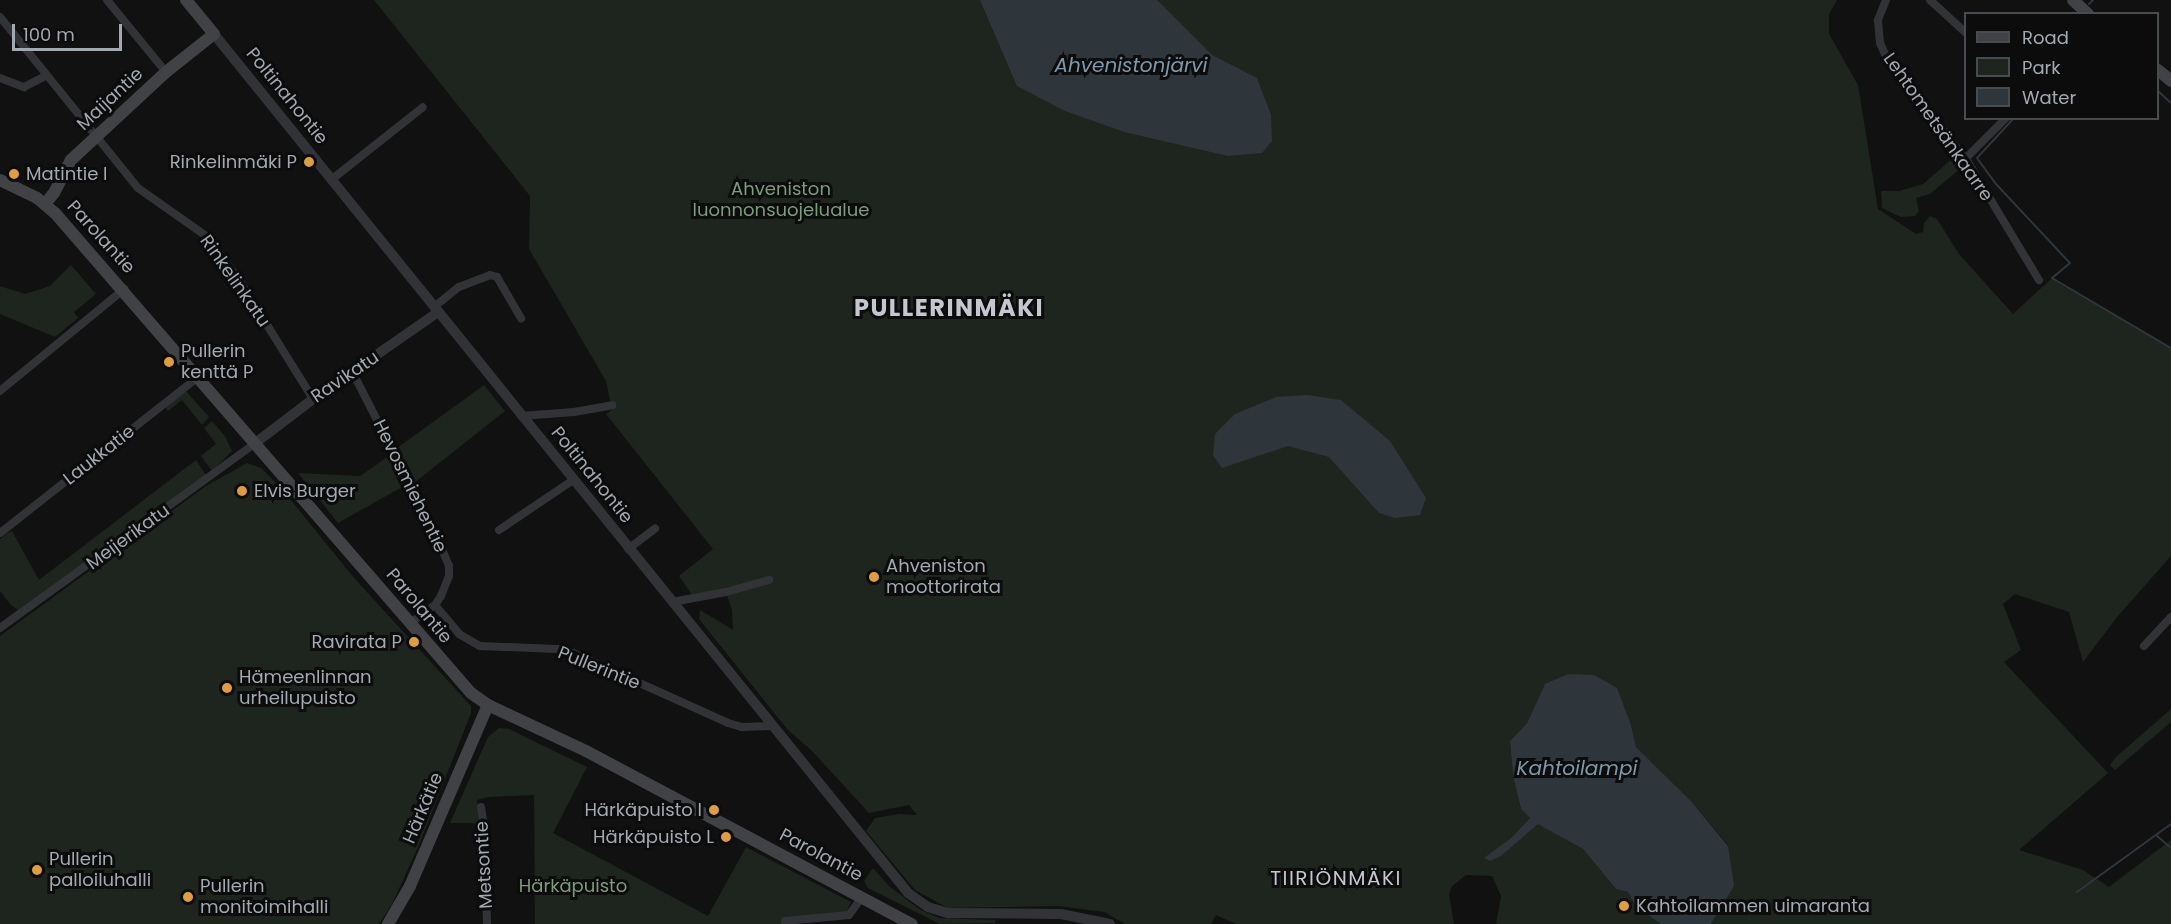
<!DOCTYPE html>
<meta charset="utf-8">
<style>
body{margin:0}
#map{position:relative;width:2171px;height:924px;overflow:hidden;background:#111112;font-family:Poppins,sans-serif}
div>[style]{position:absolute}
.green>*{inset:0;background:#1e241e}
.water>*{inset:0;background:#2e363b}
.stream>*{height:2px;margin:-1px;padding:0 1px;transform-origin:1px;border-radius:1px;background:#2e363b}
.minor>*{height:8px;margin:-4px;padding:0 4px;transform-origin:4px;border-radius:4px;background:#323337}
.tertiary>*{height:10px;margin:-5px;padding:0 5px;transform-origin:5px;border-radius:5px;background:#323337}
.secondary>*{height:12px;margin:-6px;padding:0 6px;transform-origin:6px;border-radius:6px;background:#404246}
.dots>*{width:16px;height:16px;translate:-50% -50%;box-sizing:border-box;border:3px solid #0c0c0d;border-radius:50%}
span{translate:-50% -50%;white-space:nowrap;text-align:center;line-height:1.15;-webkit-text-stroke:6px #0c0c0d;paint-order:stroke}
.street-label{font-size:18px;color:#a3a9b1}
.poi-label{font-size:18px;color:#a3a9b1}
.right{translate:-100% -50%;text-align:right}
.left{translate:0 -50%;text-align:left}
.park-label{font-size:18px;color:#7c9b7c}
.water-label{font-size:20px;color:#7d98aa;font-style:italic}
.neighbourhood-label{font-size:20px;color:#c4c7ce;letter-spacing:1.5px}
.district-label{font-size:24px;color:#c4c7ce;font-weight:700;letter-spacing:1.5px}
.legend{position:absolute;left:1964px;top:12px;width:195px;height:108px;box-sizing:border-box;background:#0c0c0d;border:2px solid #484b4f;margin:0;padding:8px 10px;list-style:none;font-size:18px;color:#a3a9b1}
.legend li{display:flex;align-items:center;gap:12px;height:30px}
.legend b{width:30px;border:2px solid #484b4f}
.scale{position:absolute;left:12px;top:24px;width:110px;height:27px;box-sizing:border-box;border:3px solid #a3a9b1;border-top:0;padding-left:8px;font-size:18px;line-height:21px;white-space:nowrap;color:#a3a9b1;-webkit-text-stroke:4px #0c0c0d;paint-order:stroke}
</style>
<div id="map">
<div class="green">
<div style="clip-path:polygon(374px 0,1837px 0,1829px 14px,1829px 34px,1858px 85px,1878px 209px,1916px 234px,1923px 232px,1924px 223px,1930px 216px,1937px 219px,1959px 254px,2013px 314px,2052px 278px,2171px 348px,2171px 556px,2118px 616px,2083px 662px,2069px 612px,2015px 594px,2003px 604px,2021px 650px,2004px 662px,2108px 773px,2019px 850px,2083px 870px,2109px 887px,2171px 840px,2171px 924px,1711px 924px,1726px 901px,1728px 845px,1691px 801px,1636px 747px,1631px 725px,1545px 684px,1527px 723px,1510px 741px,1513px 776px,1521px 809px,1530px 818px,1511px 838px,1485px 858px,1501px 856px,1538px 823px,1583px 849px,1616px 889px,1628px 892px,1636px 907px,1661px 924px,1496px 924px,1501px 896px,1492px 876px,1466px 875px,1452px 886px,1449px 894px,1454px 924px,1236px 924px,1216px 915px,1211px 924px,1125px 924px,1104px 912px,1058px 906px,948px 908px,915px 890px,866px 831px,875px 818px,899px 814px,917px 815px,909px 805px,869px 813px,812px 751px,787px 729px,699px 619px,700px 610px,733px 630px,732px 610px,726px 593px,694px 598px,679px 576px,713px 549px,606px 414px,612px 410px,606px 381px,529px 249px,530px 196px)"></div>
<div style="clip-path:polygon(1959px 153px,1968px 162px,1930px 194px,1916px 198px,1919px 211px,1915px 216px,1901px 217px,1882px 208px,1881px 191px,1899px 191px,1923px 184px)"></div>
<div style="clip-path:polygon(71px 265px,96px 294px,74px 312px,78px 318px,55px 337px,0 314px,0 286px,25px 294px,50px 286px)"></div>
<div style="clip-path:polygon(484px 385px,505px 411px,414px 483px,397px 448px)"></div>
<div style="clip-path:polygon(185px 390px,209px 417px,202px 425px,182px 400px,168px 411px,166px 409px,166px 405px)"></div>
<div style="clip-path:polygon(212px 421px,225px 436px,232px 451px,212px 471px,201px 456px,216px 444px,204px 428px)"></div>
<div style="clip-path:polygon(389px 456px,404px 486px,338px 523px,298px 473px,360px 476px)"></div>
<div style="clip-path:polygon(196px 460px,206px 475px,18px 610px,11px 605px,0 591px,0 539px,6px 534px,12px 531px,39px 580px)"></div>
<div style="clip-path:polygon(247px 463px,261px 468px,281px 488px,355px 579px,471px 706px,471px 713px,419px 845px,392px 904px,379px 924px,0 924px,0 636px,206px 486px)"></div>
<div style="clip-path:polygon(2171px 709px,2171px 722px,2115px 770px,2110px 765px,2116px 757px)"></div>
<div style="clip-path:polygon(499px 728px,509px 729px,587px 767px,553px 833px,708px 916px,746px 847px,851px 902px,847px 911px,783px 924px,535px 924px,534px 795px,489px 797px,477px 800px,481px 829px,473px 823px,450px 823px,488px 737px)"></div>
<div style="clip-path:polygon(873px 868px,889px 886px,919px 909px,939px 918px,995px 920px,995px 923px,940px 924px,868px 888px,864px 881px)"></div>
</div>
<div class="water">
<div style="clip-path:polygon(980px 0,1157px 0,1212px 55px,1257px 78px,1271px 115px,1272px 141px,1262px 153px,1228px 156px,1124px 132px,1065px 111px,1017px 86px)"></div>
<div style="clip-path:polygon(1307px 395px,1341px 400px,1390px 441px,1426px 498px,1420px 515px,1395px 518px,1379px 513px,1329px 457px,1288px 446px,1222px 468px,1213px 455px,1215px 434px,1235px 414px,1276px 397px)"></div>
<div style="clip-path:polygon(1568px 674px,1594px 675px,1617px 688px,1631px 725px,1636px 747px,1691px 801px,1728px 846px,1734px 886px,1711px 924px,1661px 924px,1636px 907px,1628px 892px,1616px 889px,1583px 849px,1538px 824px,1501px 856px,1490px 861px,1484px 858px,1511px 838px,1530px 818px,1521px 809px,1513px 776px,1510px 741px,1527px 723px,1545px 684px)"></div>
</div>
<div class="stream">
<div style="left:2089px;top:4px;width:6px;rotate:-45deg"></div>
<div style="left:2158px;top:91px;width:18px;rotate:43deg"></div>
<div style="left:2014px;top:118px;width:54px;rotate:132.8deg"></div>
<div style="left:1977px;top:158px;width:32px;rotate:54deg"></div>
<div style="left:1996px;top:184px;width:108px;rotate:46.9deg"></div>
<div style="left:2070px;top:263px;width:23px;rotate:140deg"></div>
<div style="left:2052px;top:278px;width:138px;rotate:30.5deg"></div>
<div style="left:2156px;top:835px;width:20px;rotate:41deg"></div>
<div style="left:2077px;top:892px;width:116px;rotate:-35.9deg"></div>
</div>
<div class="minor">
<div style="left:107px;top:0;width:93px;rotate:50.7deg"></div>
<div style="left:1886px;top:0;width:22px;rotate:112deg"></div>
<div style="left:1878px;top:20px;width:23px;rotate:85deg"></div>
<div style="left:1880px;top:43px;width:12px;rotate:66deg"></div>
<div style="left:1885px;top:54px;width:136px;rotate:52.5deg"></div>
<div style="left:1968px;top:162px;width:138px;rotate:59deg"></div>
<div style="left:1930px;top:0;width:49px;rotate:42.5deg"></div>
<div style="left:0;top:17px;width:220px;rotate:51.1deg"></div>
<div style="left:138px;top:188px;width:83px;rotate:35.2deg"></div>
<div style="left:206px;top:236px;width:53px;rotate:52.7deg"></div>
<div style="left:238px;top:278px;width:142px;rotate:58.2deg"></div>
<div style="left:0;top:78px;width:26px;rotate:21deg"></div>
<div style="left:24px;top:87px;width:25px;rotate:-27deg"></div>
<div style="left:1965px;top:159px;width:58px;rotate:-45deg"></div>
<div style="left:331px;top:180px;width:117px;rotate:-38.4deg"></div>
<div style="left:434px;top:307px;width:32px;rotate:-39deg"></div>
<div style="left:459px;top:287px;width:33px;rotate:-21deg"></div>
<div style="left:490px;top:275px;width:7px;rotate:16deg"></div>
<div style="left:497px;top:277px;width:48px;rotate:59.7deg"></div>
<div style="left:353px;top:373px;width:187px;rotate:63deg"></div>
<div style="left:438px;top:540px;width:28px;rotate:67deg"></div>
<div style="left:449px;top:566px;width:10px;rotate:90deg"></div>
<div style="left:449px;top:576px;width:22px;rotate:112deg"></div>
<div style="left:441px;top:596px;width:11px;rotate:124deg"></div>
<div style="left:435px;top:605px;width:31px;rotate:144deg"></div>
<div style="left:0;top:391px;width:161px;rotate:-39.4deg"></div>
<div style="left:521px;top:416px;width:53px;rotate:-4.3deg"></div>
<div style="left:574px;top:412px;width:39px;rotate:-10deg"></div>
<div style="left:499px;top:530px;width:89px;rotate:-34deg"></div>
<div style="left:0;top:533px;width:252px;rotate:-38.2deg"></div>
<div style="left:628px;top:549px;width:34px;rotate:-37deg"></div>
<div style="left:672px;top:602px;width:55px;rotate:-10.5deg"></div>
<div style="left:726px;top:592px;width:45px;rotate:-15.6deg"></div>
<div style="left:435px;top:605px;width:38px;rotate:50deg"></div>
<div style="left:459px;top:634px;width:24px;rotate:30deg"></div>
<div style="left:480px;top:646px;width:77px;rotate:2.2deg"></div>
<div style="left:557px;top:649px;width:16px;rotate:14deg"></div>
<div style="left:573px;top:653px;width:170px;rotate:24.3deg"></div>
<div style="left:728px;top:723px;width:15px;rotate:16deg"></div>
<div style="left:742px;top:727px;width:30px;rotate:-2deg"></div>
<div style="left:0;top:628px;width:314px;rotate:-35.9deg"></div>
<div style="left:2144px;top:646px;width:40px;rotate:-47deg"></div>
<div style="left:481px;top:807px;width:20px;rotate:81deg"></div>
<div style="left:484px;top:827px;width:97px;rotate:88.2deg"></div>
<div style="left:785px;top:921px;width:64px;rotate:-5.4deg"></div>
<div style="left:849px;top:915px;width:22px;rotate:-54deg"></div>
</div>
<div class="tertiary">
<div style="left:214px;top:34px;width:1104px;rotate:51.06deg"></div>
<div style="left:908px;top:893px;width:24px;rotate:35deg"></div>
<div style="left:928px;top:907px;width:21px;rotate:17deg"></div>
<div style="left:948px;top:913px;width:113px;rotate:0.5deg"></div>
<div style="left:1061px;top:914px;width:50px;rotate:11.5deg"></div>
<div style="left:254px;top:444px;width:74px;rotate:-37.3deg"></div>
<div style="left:313px;top:399px;width:152px;rotate:-34.8deg"></div>
</div>
<div class="secondary">
<div style="left:2073px;top:0;width:21px;rotate:43deg"></div>
<div style="left:2158px;top:70px;width:17px;rotate:40deg"></div>
<div style="left:0;top:180px;width:41px;rotate:25.9deg"></div>
<div style="left:37px;top:198px;width:23px;rotate:40deg"></div>
<div style="left:55px;top:213px;width:635px;rotate:49.09deg"></div>
<div style="left:471px;top:693px;width:21px;rotate:35deg"></div>
<div style="left:488px;top:705px;width:108px;rotate:25.1deg"></div>
<div style="left:586px;top:751px;width:369px;rotate:28deg"></div>
<div style="left:45px;top:204px;width:14px;rotate:-51deg"></div>
<div style="left:54px;top:193px;width:37px;rotate:-63deg"></div>
<div style="left:71px;top:160px;width:129px;rotate:-42.8deg"></div>
<div style="left:166px;top:72px;width:61px;rotate:-38.4deg"></div>
<div style="left:214px;top:34px;width:44px;rotate:-129.5deg"></div>
<div style="left:388px;top:924px;width:44px;rotate:-59.9deg"></div>
<div style="left:410px;top:886px;width:197px;rotate:-66.7deg"></div>
</div>
<div class="dots">
<div style="left:309px;top:162px;background:#df9e3b"></div>
<div style="left:14px;top:174px;background:#df9e3b"></div>
<div style="left:169px;top:362px;background:#df9e3b"></div>
<div style="left:242px;top:491px;background:#df9e3b"></div>
<div style="left:874px;top:577px;background:#df9e3b"></div>
<div style="left:414px;top:642px;background:#df9e3b"></div>
<div style="left:227px;top:688px;background:#df9e3b"></div>
<div style="left:714px;top:810px;background:#df9e3b"></div>
<div style="left:726px;top:837px;background:#df9e3b"></div>
<div style="left:37px;top:870px;background:#df9e3b"></div>
<div style="left:188px;top:897px;background:#df9e3b"></div>
<div style="left:1624px;top:906px;background:#df9e3b"></div>
</div>
<div class="street-label">
<span style="left:287px;top:96px;rotate:51deg">Poltinahontie</span>
<span style="left:110px;top:99px;rotate:-43deg">Maijantie</span>
<span style="left:1938px;top:127px;rotate:55deg">Lehtometsänkaarre</span>
<span style="left:101px;top:237px;rotate:48deg">Parolantie</span>
<span style="left:235px;top:281px;rotate:55deg">Rinkelinkatu</span>
<span style="left:345px;top:377px;rotate:-34deg">Ravikatu</span>
<span style="left:99px;top:455px;rotate:-38deg">Laukkatie</span>
<span style="left:592px;top:475px;rotate:51deg">Poltinahontie</span>
<span style="left:410px;top:486px;rotate:64deg">Hevosmiehentie</span>
<span style="left:128px;top:537px;rotate:-36deg">Meijerikatu</span>
<span style="left:419px;top:606px;rotate:50deg">Parolantie</span>
<span style="left:599px;top:668px;rotate:22deg">Pullerintie</span>
<span style="left:423px;top:808px;rotate:-67deg">Härkätie</span>
<span style="left:821px;top:855px;rotate:28deg">Parolantie</span>
<span style="left:484px;top:865px;rotate:-93deg">Metsontie</span>
</div>
<div class="poi-label">
<span class="right" style="left:297px;top:162px">Rinkelinmäki P</span>
<span class="left" style="left:26px;top:174px">Matintie I</span>
<span class="left" style="left:181px;top:362px">Pullerin<br>kenttä P</span>
<span class="left" style="left:254px;top:491px">Elvis Burger</span>
<span class="left" style="left:886px;top:577px">Ahveniston<br>moottorirata</span>
<span class="right" style="left:402px;top:642px">Ravirata P</span>
<span class="left" style="left:239px;top:688px">Hämeenlinnan<br>urheilupuisto</span>
<span class="right" style="left:702px;top:810px">Härkäpuisto I</span>
<span class="right" style="left:714px;top:837px">Härkäpuisto L</span>
<span class="left" style="left:49px;top:870px">Pullerin<br>palloiluhalli</span>
<span class="left" style="left:200px;top:897px">Pullerin<br>monitoimihalli</span>
<span class="left" style="left:1636px;top:906px">Kahtoilammen uimaranta</span>
</div>
<div class="park-label">
<span style="left:781px;top:200px">Ahveniston<br>luonnonsuojelualue</span>
<span style="left:573px;top:886px">Härkäpuisto</span>
</div>
<div class="water-label">
<span style="left:1131px;top:65px">Ahvenistonjärvi</span>
<span style="left:1577px;top:768px">Kahtoilampi</span>
</div>
<div class="neighbourhood-label">
<span style="left:1336px;top:878px">TIIRIÖNMÄKI</span>
</div>
<div class="district-label">
<span style="left:949px;top:308px">PULLERINMÄKI</span>
</div>
<ul class="legend">
<li><b style="height:8px;background:#404246"></b>Road</li>
<li><b style="height:16px;background:#1e241e"></b>Park</li>
<li><b style="height:16px;background:#2e363b"></b>Water</li>
</ul>
<div class="scale">100 m</div>
</div>
